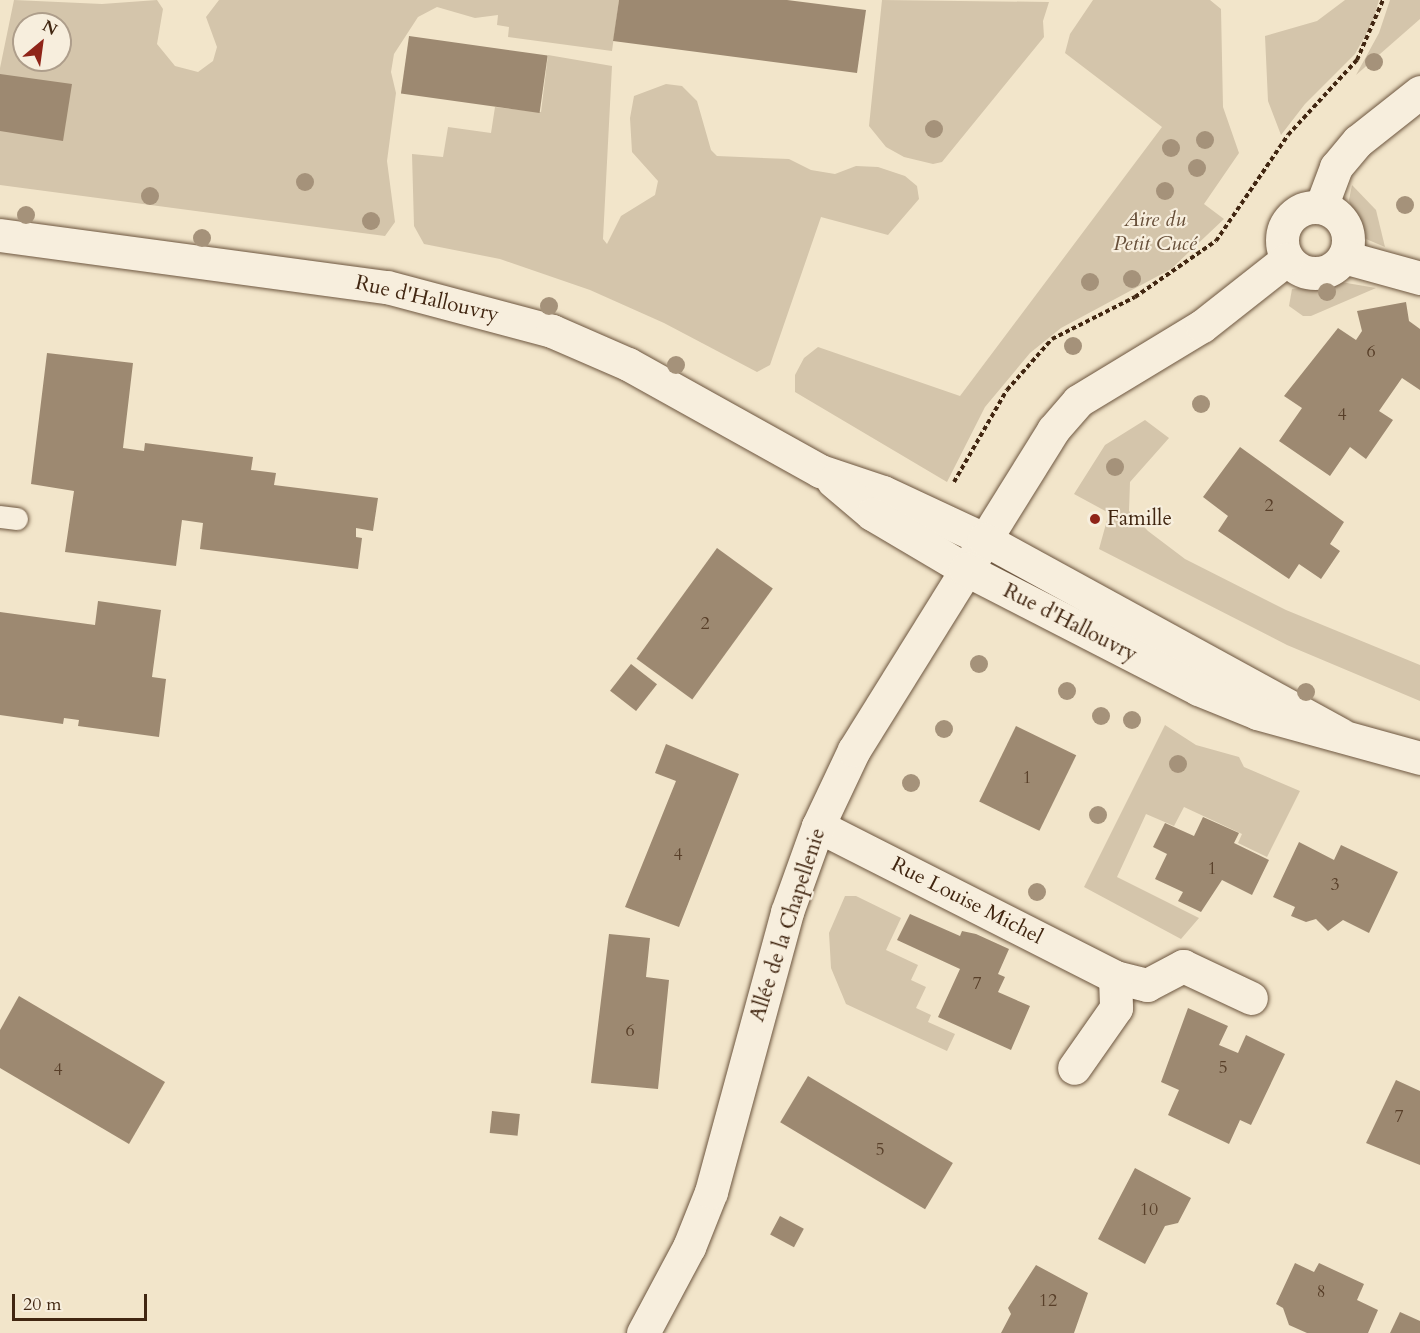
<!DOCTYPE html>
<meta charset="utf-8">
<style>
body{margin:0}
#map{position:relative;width:1420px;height:1333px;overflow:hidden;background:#f2e5ca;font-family:Cardo,serif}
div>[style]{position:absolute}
.green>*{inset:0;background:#d4c5ab}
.building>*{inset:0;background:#9d8971;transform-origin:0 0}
.path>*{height:4px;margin-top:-2px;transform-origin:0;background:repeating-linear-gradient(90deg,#412611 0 4.5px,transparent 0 7.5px)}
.roads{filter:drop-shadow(0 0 2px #6d563f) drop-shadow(0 0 2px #6d563f)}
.lane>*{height:22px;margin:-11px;padding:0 11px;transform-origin:11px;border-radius:11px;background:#f7eedd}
.street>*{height:33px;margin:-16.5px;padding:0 16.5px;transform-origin:16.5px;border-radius:16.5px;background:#f7eedd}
.street>.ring{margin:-16.5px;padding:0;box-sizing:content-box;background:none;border:33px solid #f7eedd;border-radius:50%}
.secondary>*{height:33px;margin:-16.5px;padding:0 16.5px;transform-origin:16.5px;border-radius:16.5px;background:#f7eedd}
.trees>*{width:18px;height:18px;margin:-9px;border-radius:50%;background:#a5927a}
.dots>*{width:16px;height:16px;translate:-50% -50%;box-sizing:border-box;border:3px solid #f7eedd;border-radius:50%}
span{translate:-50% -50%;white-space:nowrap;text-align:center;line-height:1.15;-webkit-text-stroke:4.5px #f7eedd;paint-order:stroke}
.number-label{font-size:18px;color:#583f29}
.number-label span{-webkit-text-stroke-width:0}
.park-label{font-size:21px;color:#664e38;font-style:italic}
.street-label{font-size:21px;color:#412611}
.poi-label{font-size:21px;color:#412611}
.left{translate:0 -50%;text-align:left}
.north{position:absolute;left:12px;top:12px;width:60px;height:60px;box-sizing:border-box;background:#f7eedd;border:2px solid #ae9e8b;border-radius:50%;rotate:29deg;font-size:16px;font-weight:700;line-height:24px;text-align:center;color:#412611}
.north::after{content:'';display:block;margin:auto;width:21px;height:27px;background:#8f2418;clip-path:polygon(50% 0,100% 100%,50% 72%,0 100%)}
.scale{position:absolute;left:12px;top:1294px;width:135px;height:27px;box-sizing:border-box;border:3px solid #412611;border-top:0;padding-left:8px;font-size:18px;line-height:21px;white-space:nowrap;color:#412611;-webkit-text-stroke:4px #f7eedd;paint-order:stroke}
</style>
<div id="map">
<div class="green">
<div style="clip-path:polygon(evenodd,14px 0,102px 4px,157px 0,163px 9px,157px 44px,175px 66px,198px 72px,213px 61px,217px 47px,206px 17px,219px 0,619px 0,612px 51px,508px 37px,509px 27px,497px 25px,498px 15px,475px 18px,437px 7px,418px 17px,394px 54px,391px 72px,396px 93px,387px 161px,395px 222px,385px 236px,0 185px,0 68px,14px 0,24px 24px,60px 24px,60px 60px,24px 60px,24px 24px)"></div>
<div style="clip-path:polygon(882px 0,1049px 2px,1043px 21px,1044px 37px,942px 162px,933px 164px,904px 157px,886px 147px,869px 126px)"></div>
<div style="clip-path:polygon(1093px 0,1210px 0,1221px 9px,1223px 107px,1239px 153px,1204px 204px,1224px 219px,1171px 269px,1061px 328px,1030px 353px,985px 407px,947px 482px,795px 392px,795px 375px,804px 358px,818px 347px,960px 396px,1162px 127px,1065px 53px,1070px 34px)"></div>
<div style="clip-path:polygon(1345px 0,1379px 0,1373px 21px,1355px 54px,1305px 104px,1281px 135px,1268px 101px,1265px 36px,1317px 21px)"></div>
<div style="clip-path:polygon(1390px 0,1420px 0,1420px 19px,1356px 75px,1379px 33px)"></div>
<div style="clip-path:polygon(548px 55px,612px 66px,603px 239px,607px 244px,621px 216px,655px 195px,658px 181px,632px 152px,630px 118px,634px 96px,666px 84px,682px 86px,697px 101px,711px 150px,717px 156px,789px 159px,811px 170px,835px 174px,856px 166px,878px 167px,905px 176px,917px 186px,919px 199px,888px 235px,821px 217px,770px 365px,757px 372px,664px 323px,590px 290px,500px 259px,424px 244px,414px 226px,412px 154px,443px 157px,448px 127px,491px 133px,495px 107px,541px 112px)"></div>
<div style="clip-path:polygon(1352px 185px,1376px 210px,1385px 247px,1366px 239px,1355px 224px,1349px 200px)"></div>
<div style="clip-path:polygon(1341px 282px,1376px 288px,1311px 316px,1303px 316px,1289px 306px,1292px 289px)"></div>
<div style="clip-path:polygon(1145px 420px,1169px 438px,1130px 482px,1129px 511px,1148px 531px,1185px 559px,1286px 610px,1420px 665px,1420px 701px,1287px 645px,1099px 549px,1109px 513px,1074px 494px,1105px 445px)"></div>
<div style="clip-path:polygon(1165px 725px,1196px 745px,1239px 757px,1244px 767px,1300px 791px,1267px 857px,1238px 843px,1242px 834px,1184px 807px,1174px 826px,1146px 814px,1117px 877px,1199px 918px,1181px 939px,1084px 887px)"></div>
<div style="clip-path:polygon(845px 896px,856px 896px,901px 918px,886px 950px,918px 965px,911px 980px,926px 987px,916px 1008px,931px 1015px,928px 1022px,955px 1034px,947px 1051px,846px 1004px,831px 968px,829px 933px)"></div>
</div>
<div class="building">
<div style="clip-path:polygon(619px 0,787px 0,866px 10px,857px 73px,613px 41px)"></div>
<div style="left:409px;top:36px;width:140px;height:58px;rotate:8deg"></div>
<div style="clip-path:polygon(0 74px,72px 84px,63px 141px,0 131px)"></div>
<div style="clip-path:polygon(1406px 302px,1409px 321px,1420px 329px,1420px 390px,1402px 378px,1379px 411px,1393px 420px,1366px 459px,1350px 447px,1330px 476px,1279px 441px,1302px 408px,1284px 396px,1338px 328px,1356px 340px,1362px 331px,1357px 311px)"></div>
<div style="clip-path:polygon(47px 353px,133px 363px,123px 448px,144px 451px,145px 443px,253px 457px,251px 470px,276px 473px,274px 485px,378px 498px,373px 531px,356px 528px,356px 537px,362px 538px,358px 569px,200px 549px,203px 523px,182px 520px,176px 566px,65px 552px,74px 491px,31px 484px)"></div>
<div style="clip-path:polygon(1240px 447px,1344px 522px,1330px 544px,1340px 551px,1321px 579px,1299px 564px,1289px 579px,1218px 531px,1228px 516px,1203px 497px)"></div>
<div style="left:717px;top:548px;width:69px;height:137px;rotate:36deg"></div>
<div style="clip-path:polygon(98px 601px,161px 610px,152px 677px,166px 679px,159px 737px,78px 726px,79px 720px,64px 718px,63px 724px,0 715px,0 612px,95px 625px)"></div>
<div style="left:631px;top:664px;width:33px;height:34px;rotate:38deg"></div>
<div style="left:1016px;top:726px;width:67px;height:84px;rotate:26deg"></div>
<div style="clip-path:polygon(666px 744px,739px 774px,679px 927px,625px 907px,676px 781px,655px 773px)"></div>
<div style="clip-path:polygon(1203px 817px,1239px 833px,1234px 843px,1269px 860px,1252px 895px,1222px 880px,1201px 912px,1178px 901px,1183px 892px,1155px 879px,1167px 854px,1153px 847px,1165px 823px,1194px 836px)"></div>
<div style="clip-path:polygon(1299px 842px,1334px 860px,1341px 845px,1398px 872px,1369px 933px,1343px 920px,1328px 931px,1316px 919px,1306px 922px,1291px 916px,1295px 907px,1273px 897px)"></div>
<div style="clip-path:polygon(910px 914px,960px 936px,962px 931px,976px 934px,1009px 949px,998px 974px,1005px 977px,998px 992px,1030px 1006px,1011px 1050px,938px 1017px,960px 969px,897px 940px)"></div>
<div style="clip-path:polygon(609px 934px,650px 938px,646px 977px,669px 980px,658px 1089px,591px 1083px)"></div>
<div style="clip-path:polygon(19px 996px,165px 1082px,129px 1144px,0 1068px,0 1030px)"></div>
<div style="clip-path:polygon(1188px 1008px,1228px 1026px,1219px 1045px,1238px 1053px,1246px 1035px,1285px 1054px,1251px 1125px,1240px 1120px,1229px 1144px,1168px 1115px,1179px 1090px,1161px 1082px)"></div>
<div style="left:808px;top:1076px;width:169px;height:54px;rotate:31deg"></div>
<div style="clip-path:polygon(1396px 1080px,1420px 1091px,1420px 1165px,1366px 1143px)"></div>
<div style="left:492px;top:1111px;width:28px;height:22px;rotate:6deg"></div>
<div style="clip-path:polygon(1135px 1168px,1191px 1198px,1178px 1223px,1165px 1226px,1145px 1264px,1098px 1239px)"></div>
<div style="left:780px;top:1216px;width:27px;height:21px;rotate:28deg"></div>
<div style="clip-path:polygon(1295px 1263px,1314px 1272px,1319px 1263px,1364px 1284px,1357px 1300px,1378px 1310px,1368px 1333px,1307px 1333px,1289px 1325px,1283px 1308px,1276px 1304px)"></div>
<div style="clip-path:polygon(1036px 1265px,1088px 1293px,1074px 1333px,1001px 1333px,1011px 1314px,1008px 1308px)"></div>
<div style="clip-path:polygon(1400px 1312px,1420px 1321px,1420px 1333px,1390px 1333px)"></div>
</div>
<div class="path">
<div style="left:954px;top:482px;width:106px;rotate:-60.1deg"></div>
<div style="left:1007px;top:390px;width:68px;rotate:-48.6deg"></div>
<div style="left:1052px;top:339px;width:93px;rotate:-26.8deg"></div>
<div style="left:1135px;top:297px;width:98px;rotate:-34.7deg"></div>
<div style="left:1216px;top:241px;width:128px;rotate:-55.8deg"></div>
<div style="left:1288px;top:135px;width:102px;rotate:-47.4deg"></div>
<div style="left:1357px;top:60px;width:65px;rotate:-66.6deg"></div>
</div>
<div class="roads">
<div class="lane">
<div style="left:0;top:517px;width:17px;rotate:7deg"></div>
</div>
<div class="street">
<div class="ring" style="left:1282px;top:207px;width:33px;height:33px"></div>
<div style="left:1321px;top:207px;width:43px;rotate:-69.4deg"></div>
<div style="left:1336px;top:167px;width:34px;rotate:-50deg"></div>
<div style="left:1358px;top:141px;width:79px;rotate:-38.3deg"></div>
<div style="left:1344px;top:257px;width:79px;rotate:15.4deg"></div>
<div style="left:818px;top:826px;width:333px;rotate:26.9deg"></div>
<div style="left:1115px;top:977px;width:31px;rotate:88deg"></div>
<div style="left:1116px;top:1008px;width:73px;rotate:125deg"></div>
<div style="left:1115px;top:977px;width:33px;rotate:14deg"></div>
<div style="left:1147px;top:985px;width:41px;rotate:-27.8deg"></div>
<div style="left:1183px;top:966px;width:75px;rotate:25.2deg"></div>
<div style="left:643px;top:1333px;width:98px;rotate:-61.9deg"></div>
<div style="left:689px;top:1247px;width:59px;rotate:-68.2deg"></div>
<div style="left:711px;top:1192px;width:290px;rotate:-74.8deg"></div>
<div style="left:787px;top:912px;width:91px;rotate:-70.2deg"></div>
<div style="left:818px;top:826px;width:84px;rotate:-64.7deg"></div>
<div style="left:854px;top:750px;width:377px;rotate:-58.1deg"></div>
<div style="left:1053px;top:430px;width:38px;rotate:-49deg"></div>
<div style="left:1078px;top:401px;width:145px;rotate:-31.2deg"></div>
<div style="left:1202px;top:326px;width:108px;rotate:-38.2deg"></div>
</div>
<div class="secondary">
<div style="left:0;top:235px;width:390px;rotate:7.7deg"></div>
<div style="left:387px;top:287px;width:171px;rotate:14.9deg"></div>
<div style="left:552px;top:331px;width:83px;rotate:23.5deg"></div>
<div style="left:628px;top:364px;width:220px;rotate:29.1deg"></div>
<div style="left:820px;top:471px;width:66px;rotate:18.4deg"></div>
<div style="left:883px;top:492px;width:111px;rotate:25deg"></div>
<div style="left:984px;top:539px;width:406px;rotate:28.7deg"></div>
<div style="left:833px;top:481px;width:51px;rotate:40.2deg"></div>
<div style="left:872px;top:514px;width:108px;rotate:30.6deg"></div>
<div style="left:965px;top:569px;width:262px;rotate:27.2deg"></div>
<div style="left:1198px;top:689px;width:64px;rotate:22.1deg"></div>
<div style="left:1257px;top:713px;width:169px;rotate:15.4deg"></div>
</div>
</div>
<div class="trees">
<div style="left:1374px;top:62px"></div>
<div style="left:934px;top:129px"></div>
<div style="left:1205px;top:140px"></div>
<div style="left:1171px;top:148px"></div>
<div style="left:1197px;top:168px"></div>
<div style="left:305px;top:182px"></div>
<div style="left:1165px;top:191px"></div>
<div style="left:150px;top:196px"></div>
<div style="left:1405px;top:205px"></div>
<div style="left:26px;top:215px"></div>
<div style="left:371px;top:221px"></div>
<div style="left:202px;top:238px"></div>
<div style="left:1132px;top:279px"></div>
<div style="left:1090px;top:282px"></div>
<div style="left:1327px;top:292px"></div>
<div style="left:549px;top:306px"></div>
<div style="left:1073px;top:346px"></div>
<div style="left:676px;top:365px"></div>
<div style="left:1201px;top:404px"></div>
<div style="left:1115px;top:467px"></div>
<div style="left:979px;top:664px"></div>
<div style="left:1067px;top:691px"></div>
<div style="left:1306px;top:692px"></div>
<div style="left:1101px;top:716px"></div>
<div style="left:1132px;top:720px"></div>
<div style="left:944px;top:729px"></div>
<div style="left:1178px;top:764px"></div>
<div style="left:911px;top:783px"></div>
<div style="left:1098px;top:815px"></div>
<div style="left:1037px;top:892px"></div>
</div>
<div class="dots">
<div style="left:1095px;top:519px;background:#8f2418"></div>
</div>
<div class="number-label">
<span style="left:1371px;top:352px">6</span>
<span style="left:1342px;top:415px">4</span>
<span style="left:1269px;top:506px">2</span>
<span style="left:705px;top:624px">2</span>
<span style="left:1027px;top:778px">1</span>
<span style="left:678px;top:855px">4</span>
<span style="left:1212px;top:869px">1</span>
<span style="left:1335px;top:885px">3</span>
<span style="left:977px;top:984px">7</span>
<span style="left:630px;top:1031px">6</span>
<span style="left:1223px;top:1068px">5</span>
<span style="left:58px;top:1070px">4</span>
<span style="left:1399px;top:1117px">7</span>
<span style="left:880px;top:1150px">5</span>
<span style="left:1149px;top:1210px">10</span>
<span style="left:1321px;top:1292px">8</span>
<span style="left:1048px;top:1301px">12</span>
</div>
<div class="park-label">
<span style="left:1155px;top:232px">Aire du<br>Petit Cucé</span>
</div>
<div class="street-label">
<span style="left:427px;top:299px;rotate:13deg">Rue d'Hallouvry</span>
<span style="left:1070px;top:623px;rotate:27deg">Rue d'Hallouvry</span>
<span style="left:967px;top:901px;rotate:27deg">Rue Louise Michel</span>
<span style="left:788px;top:925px;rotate:-72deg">Allée de la Chapellenie</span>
</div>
<div class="poi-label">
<span class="left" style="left:1107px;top:519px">Famille</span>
</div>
<div class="north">N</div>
<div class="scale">20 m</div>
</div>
